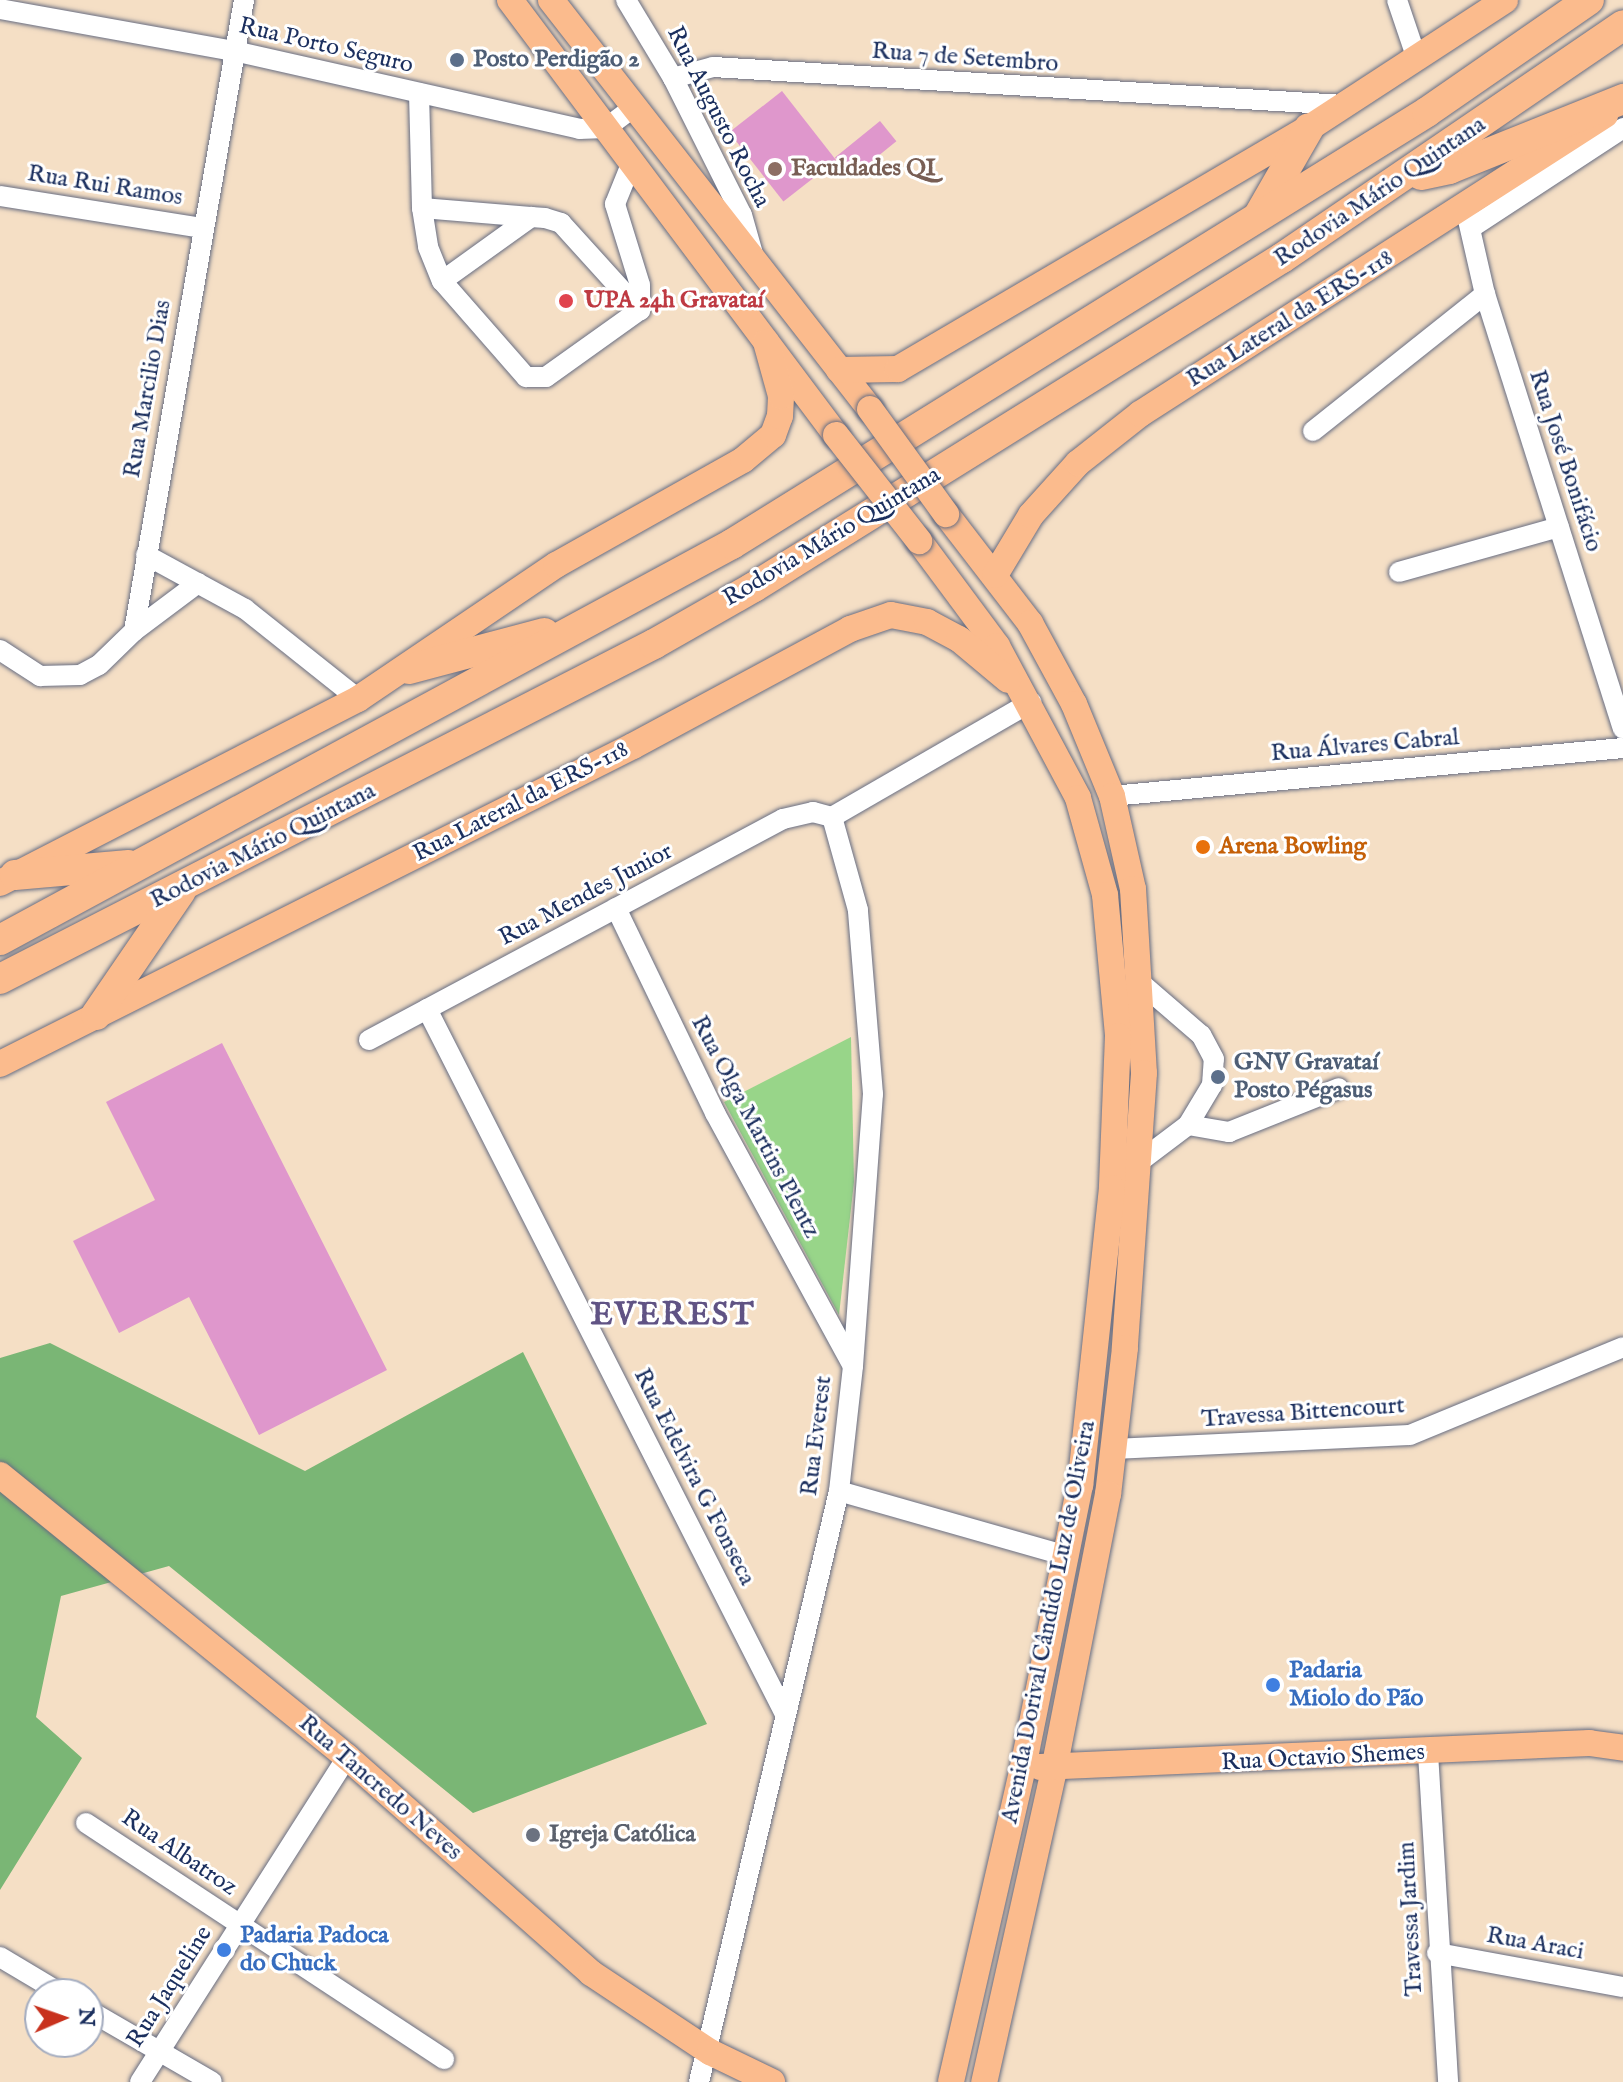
<!DOCTYPE html>
<meta charset="utf-8">
<style>
body{margin:0}
#map{position:relative;width:1623px;height:2082px;overflow:hidden;background:#f5dfc5;font-family:"IM FELL English",serif}
div>[style]{position:absolute}
.green>*{inset:0;background:#98d589}
.forest>*{inset:0;background:#7ab675}
.building>*{inset:0;background:#df97cc;transform-origin:0 0}
.roads{filter:drop-shadow(0 0 2px #676d82) drop-shadow(0 0 2px #676d82)}
.minor>*{height:20px;margin:-10px;padding:0 10px;transform-origin:10px;border-radius:10px;background:#fff}
.major>*{height:26px;margin:-13px;padding:0 13px;transform-origin:13px;border-radius:13px;background:#fbbb8d}
.highway>*{height:30px;margin:-15px;padding:0 15px;transform-origin:15px;border-radius:15px;background:#fbbb8d}
.bridges{filter:drop-shadow(0 0 2px #676d82) drop-shadow(0 0 2px #676d82)}
.major-bridge>*{height:26px;margin:-13px;padding:0 13px;transform-origin:13px;border-radius:13px;background:#fbbb8d}
.dots>*{width:22px;height:22px;translate:-50% -50%;box-sizing:border-box;border:4px solid #fff;border-radius:50%}
span{translate:-50% -50%;white-space:nowrap;text-align:center;line-height:1.15;-webkit-text-stroke:6px #fff;paint-order:stroke}
.street-label{font-size:24px;color:#1b2f5e}
.service-label{font-size:24px;color:#4e5e75;font-weight:700}
.left{translate:0 -50%;text-align:left}
.education-label{font-size:24px;color:#785e54;font-weight:700}
.health-label{font-size:24px;color:#be3a42;font-weight:700}
.food-label{font-size:24px;color:#c56008;font-weight:700}
.shop-label{font-size:24px;color:#366cbe;font-weight:700}
.worship-label{font-size:24px;color:#5b616d;font-weight:700}
.district-label{font-size:32px;color:#605384;font-weight:700;letter-spacing:2px}
.north{position:absolute;left:24px;top:1978px;width:80px;height:80px;box-sizing:border-box;background:#fff;border:2px solid #a4acbf;border-radius:50%;rotate:88deg;font-size:22px;font-weight:700;line-height:32px;text-align:center;color:#1b2f5e}
.north::after{content:'';display:block;margin:auto;width:28px;height:36px;background:#c8321e;clip-path:polygon(50% 0,100% 100%,50% 72%,0 100%)}
</style>
<div id="map">
<div class="green">
<div style="clip-path:polygon(851px 1037px,854px 1182px,839px 1315px,724px 1102px)"></div>
</div>
<div class="forest">
<div style="clip-path:polygon(50px 1343px,305px 1471px,523px 1352px,707px 1724px,473px 1813px,169px 1566px,61px 1596px,36px 1717px,82px 1758px,0 1890px,0 1358px)"></div>
</div>
<div class="building">
<div style="left:782px;top:91px;width:88px;height:67px;rotate:52deg"></div>
<div style="left:880px;top:121px;width:26px;height:58px;rotate:51deg"></div>
<div style="clip-path:polygon(222px 1043px,387px 1370px,259px 1435px,189px 1297px,119px 1333px,73px 1241px,155px 1200px,106px 1102px)"></div>
</div>
<div class="roads">
<div class="minor">
<div style="left:626px;top:0;width:91px;rotate:58.9deg"></div>
<div style="left:673px;top:78px;width:153px;rotate:63.3deg"></div>
<div style="left:742px;top:215px;width:41px;rotate:74.2deg"></div>
<div style="left:1397px;top:0;width:59px;rotate:71.3deg"></div>
<div style="left:0;top:9px;width:238px;rotate:10.2deg"></div>
<div style="left:234px;top:51px;width:354px;rotate:12.7deg"></div>
<div style="left:579px;top:129px;width:27px;rotate:-2deg"></div>
<div style="left:606px;top:128px;width:35px;rotate:-37deg"></div>
<div style="left:673px;top:78px;width:41px;rotate:-15.4deg"></div>
<div style="left:713px;top:67px;width:631px;rotate:3.45deg"></div>
<div style="left:419px;top:93px;width:115px;rotate:88.5deg"></div>
<div style="left:422px;top:208px;width:39px;rotate:81deg"></div>
<div style="left:428px;top:247px;width:37px;rotate:68deg"></div>
<div style="left:442px;top:281px;width:128px;rotate:48.8deg"></div>
<div style="left:526px;top:377px;width:20px"></div>
<div style="left:546px;top:377px;width:115px;rotate:-35.5deg"></div>
<div style="left:640px;top:310px;width:25px;rotate:-90deg"></div>
<div style="left:640px;top:285px;width:85px;rotate:-107.2deg"></div>
<div style="left:615px;top:204px;width:45px;rotate:-68deg"></div>
<div style="left:0;top:196px;width:205px;rotate:9deg"></div>
<div style="left:1465px;top:207px;width:89px;rotate:77.1deg"></div>
<div style="left:1485px;top:294px;width:456px;rotate:72.4deg"></div>
<div style="left:422px;top:208px;width:109px;rotate:4.7deg"></div>
<div style="left:1471px;top:228px;width:182px;rotate:-33.3deg"></div>
<div style="left:442px;top:281px;width:110px;rotate:-35.7deg"></div>
<div style="left:531px;top:217px;width:14px;rotate:4deg"></div>
<div style="left:545px;top:218px;width:17px;rotate:17deg"></div>
<div style="left:561px;top:223px;width:118px;rotate:47.8deg"></div>
<div style="left:1313px;top:431px;width:220px;rotate:-38.5deg"></div>
<div style="left:146px;top:555px;width:113px;rotate:28.6deg"></div>
<div style="left:245px;top:609px;width:144px;rotate:38.5deg"></div>
<div style="left:1399px;top:572px;width:166px;rotate:-15.7deg"></div>
<div style="left:134px;top:631px;width:641px;rotate:-80.11deg"></div>
<div style="left:0;top:650px;width:48px;rotate:33deg"></div>
<div style="left:40px;top:676px;width:40px;rotate:-1.4deg"></div>
<div style="left:80px;top:675px;width:21px;rotate:-28deg"></div>
<div style="left:99px;top:665px;width:49px;rotate:-44.2deg"></div>
<div style="left:134px;top:631px;width:80px;rotate:-36.9deg"></div>
<div style="left:1112px;top:796px;width:513px;rotate:-5.37deg"></div>
<div style="left:832px;top:817px;width:230px;rotate:-30deg"></div>
<div style="left:616px;top:908px;width:228px;rotate:64.2deg"></div>
<div style="left:715px;top:1113px;width:288px;rotate:61.4deg"></div>
<div style="left:427px;top:1009px;width:788px;rotate:63.08deg"></div>
<div style="left:369px;top:1040px;width:469px;rotate:-28.1deg"></div>
<div style="left:783px;top:819px;width:31px;rotate:-13deg"></div>
<div style="left:813px;top:812px;width:20px;rotate:15deg"></div>
<div style="left:1188px;top:1125px;width:42px;rotate:9.7deg"></div>
<div style="left:1229px;top:1132px;width:118px;rotate:-21.8deg"></div>
<div style="left:1139px;top:1162px;width:61px;rotate:-37.1deg"></div>
<div style="left:1188px;top:1125px;width:47px;rotate:-59deg"></div>
<div style="left:1212px;top:1085px;width:26px;rotate:-86deg"></div>
<div style="left:1214px;top:1059px;width:27px;rotate:-118deg"></div>
<div style="left:1201px;top:1035px;width:78px;rotate:-139.2deg"></div>
<div style="left:1113px;top:1449px;width:297px;rotate:-2.7deg"></div>
<div style="left:1410px;top:1435px;width:230px;rotate:-22.4deg"></div>
<div style="left:839px;top:1491px;width:234px;rotate:15.9deg"></div>
<div style="left:1428px;top:1753px;width:330px;rotate:86.5deg"></div>
<div style="left:86px;top:1823px;width:429px;rotate:33.4deg"></div>
<div style="left:1437px;top:1953px;width:189px;rotate:10.4deg"></div>
<div style="left:0;top:1957px;width:72px;rotate:30.8deg"></div>
<div style="left:88px;top:2010px;width:143px;rotate:30.1deg"></div>
<div style="left:140px;top:2082px;width:385px;rotate:-57.5deg"></div>
<div style="left:699px;top:2082px;width:607px;rotate:-76.67deg"></div>
<div style="left:839px;top:1491px;width:126px;rotate:-83.6deg"></div>
<div style="left:853px;top:1366px;width:273px;rotate:-85.8deg"></div>
<div style="left:873px;top:1094px;width:185px;rotate:-94.7deg"></div>
<div style="left:858px;top:910px;width:97px;rotate:-105.6deg"></div>
</div>
<div class="major">
<div style="left:510px;top:0;width:544px;rotate:53.15deg"></div>
<div style="left:551px;top:0;width:519px;rotate:52.05deg"></div>
<div style="left:839px;top:370px;width:59px;rotate:-1deg"></div>
<div style="left:898px;top:369px;width:476px;rotate:-30.4deg"></div>
<div style="left:1309px;top:128px;width:234px;rotate:-33.1deg"></div>
<div style="left:946px;top:514px;width:138px;rotate:52.4deg"></div>
<div style="left:1030px;top:623px;width:92px;rotate:61.5deg"></div>
<div style="left:1074px;top:704px;width:100px;rotate:67.6deg"></div>
<div style="left:1112px;top:796px;width:95px;rotate:77.3deg"></div>
<div style="left:1133px;top:889px;width:184px;rotate:86.6deg"></div>
<div style="left:1144px;top:1073px;width:276px;rotate:94deg"></div>
<div style="left:1125px;top:1348px;width:147px;rotate:96.6deg"></div>
<div style="left:1108px;top:1494px;width:281px;rotate:101.1deg"></div>
<div style="left:1054px;top:1770px;width:320px;rotate:102.6deg"></div>
<div style="left:919px;top:541px;width:131px;rotate:53.4deg"></div>
<div style="left:997px;top:646px;width:172px;rotate:61.9deg"></div>
<div style="left:1078px;top:798px;width:101px;rotate:74.4deg"></div>
<div style="left:1105px;top:895px;width:142px;rotate:84.7deg"></div>
<div style="left:1118px;top:1036px;width:152px;rotate:92.3deg"></div>
<div style="left:1112px;top:1188px;width:299px;rotate:96.1deg"></div>
<div style="left:1080px;top:1485px;width:284px;rotate:101.4deg"></div>
<div style="left:1024px;top:1763px;width:327px;rotate:102.9deg"></div>
<div style="left:995px;top:575px;width:70px;rotate:-59deg"></div>
<div style="left:1031px;top:515px;width:70px;rotate:-47.9deg"></div>
<div style="left:1078px;top:463px;width:79px;rotate:-38.3deg"></div>
<div style="left:1140px;top:414px;width:553px;rotate:-32.74deg"></div>
<div style="left:0;top:883px;width:403px;rotate:-27.2deg"></div>
<div style="left:358px;top:699px;width:239px;rotate:-34.1deg"></div>
<div style="left:556px;top:565px;width:214px;rotate:-29.3deg"></div>
<div style="left:743px;top:460px;width:39px;rotate:-40deg"></div>
<div style="left:773px;top:435px;width:20px;rotate:-70deg"></div>
<div style="left:780px;top:416px;width:20px;rotate:-87deg"></div>
<div style="left:781px;top:396px;width:56px;rotate:-105.5deg"></div>
<div style="left:0;top:1064px;width:708px;rotate:-26.67deg"></div>
<div style="left:633px;top:746px;width:247px;rotate:-28.3deg"></div>
<div style="left:850px;top:629px;width:43px;rotate:-18.9deg"></div>
<div style="left:891px;top:615px;width:37px;rotate:11deg"></div>
<div style="left:927px;top:622px;width:36px;rotate:28deg"></div>
<div style="left:959px;top:639px;width:64px;rotate:39.9deg"></div>
<div style="left:0;top:1475px;width:447px;rotate:39.1deg"></div>
<div style="left:347px;top:1757px;width:326px;rotate:41.5deg"></div>
<div style="left:591px;top:1973px;width:143px;rotate:33.6deg"></div>
<div style="left:710px;top:2052px;width:69px;rotate:25.8deg"></div>
<div style="left:1040px;top:1767px;width:550px;rotate:-2.5deg"></div>
<div style="left:1589px;top:1743px;width:34px;rotate:8deg"></div>
</div>
<div class="highway">
<div style="left:1421px;top:175px;width:29px;rotate:-12deg"></div>
<div style="left:1449px;top:169px;width:188px;rotate:-21.9deg"></div>
<div style="left:1259px;top:215px;width:100px;rotate:-60.1deg"></div>
<div style="left:409px;top:669px;width:140px;rotate:-14.9deg"></div>
<div style="left:15px;top:875px;width:114px;rotate:-5deg"></div>
<div style="left:0;top:940px;width:832px;rotate:-28.41deg"></div>
<div style="left:732px;top:544px;width:818px;rotate:-31.86deg"></div>
<div style="left:1427px;top:112px;width:197px;rotate:-34.7deg"></div>
<div style="left:0;top:979px;width:735px;rotate:-27.12deg"></div>
<div style="left:654px;top:644px;width:115px;rotate:-29.7deg"></div>
<div style="left:754px;top:587px;width:622px;rotate:-31.93deg"></div>
<div style="left:1282px;top:258px;width:413px;rotate:-34.3deg"></div>
<div style="left:96px;top:1015px;width:150px;rotate:-55.6deg"></div>
</div>
</div>
<div class="bridges">
<div class="major-bridge">
<div style="left:870px;top:409px;width:130px;rotate:54.1deg"></div>
<div style="left:836px;top:435px;width:135px;rotate:51.9deg"></div>
</div>
</div>
<div class="dots">
<div style="left:457px;top:60px;background:#5c6f8a"></div>
<div style="left:775px;top:169px;background:#8d6e63"></div>
<div style="left:566px;top:301px;background:#e0444e"></div>
<div style="left:1203px;top:847px;background:#e8710a"></div>
<div style="left:1218px;top:1077px;background:#5c6f8a"></div>
<div style="left:1273px;top:1685px;background:#3f7fe0"></div>
<div style="left:533px;top:1835px;background:#6b7280"></div>
<div style="left:224px;top:1950px;background:#3f7fe0"></div>
</div>
<div class="street-label">
<span style="left:326px;top:46px;rotate:13deg">Rua Porto Seguro</span>
<span style="left:965px;top:58px;rotate:4deg">Rua 7 de Setembro</span>
<span style="left:718px;top:117px;rotate:63deg">Rua Augusto Rocha</span>
<span style="left:105px;top:186px;rotate:9deg">Rua Rui Ramos</span>
<span style="left:1380px;top:192px;rotate:-34deg">Rodovia Mário Quintana</span>
<span style="left:1290px;top:319px;rotate:-32deg">Rua Lateral da ERS-118</span>
<span style="left:148px;top:389px;rotate:-80deg">Rua Marcilio Dias</span>
<span style="left:1565px;top:461px;rotate:72deg">Rua José Bonifácio</span>
<span style="left:832px;top:537px;rotate:-31deg">Rodovia Mário Quintana</span>
<span style="left:1365px;top:746px;rotate:-5deg">Rua Álvares Cabral</span>
<span style="left:521px;top:802px;rotate:-27deg">Rua Lateral da ERS-118</span>
<span style="left:263px;top:846px;rotate:-27deg">Rodovia Mário Quintana</span>
<span style="left:586px;top:895px;rotate:-28deg">Rua Mendes Junior</span>
<span style="left:755px;top:1127px;rotate:62deg">Rua Olga Martins Plentz</span>
<span style="left:1303px;top:1413px;rotate:-4deg">Travessa Bittencourt</span>
<span style="left:817px;top:1436px;rotate:-83deg">Rua Everest</span>
<span style="left:694px;top:1477px;rotate:63deg">Rua Edelvira G Fonseca</span>
<span style="left:1049px;top:1622px;rotate:-79deg">Avenida Dorival Cândido Luz de Oliveira</span>
<span style="left:1323px;top:1758px;rotate:-3deg">Rua Octavio Shemes</span>
<span style="left:380px;top:1788px;rotate:41deg">Rua Tancredo Neves</span>
<span style="left:179px;top:1853px;rotate:34deg">Rua Albatroz</span>
<span style="left:1411px;top:1919px;rotate:-93deg">Travessa Jardim</span>
<span style="left:1535px;top:1944px;rotate:10deg">Rua Araci</span>
<span style="left:170px;top:1987px;rotate:-58deg">Rua Jaqueline</span>
</div>
<div class="service-label">
<span class="left" style="left:473px;top:60px">Posto Perdigão 2</span>
<span class="left" style="left:1234px;top:1077px">GNV Gravataí<br>Posto Pégasus</span>
</div>
<div class="education-label">
<span class="left" style="left:791px;top:169px">Faculdades QI</span>
</div>
<div class="health-label">
<span class="left" style="left:584px;top:301px">UPA 24h Gravataí</span>
</div>
<div class="food-label">
<span class="left" style="left:1219px;top:847px">Arena Bowling</span>
</div>
<div class="shop-label">
<span class="left" style="left:1289px;top:1685px">Padaria<br>Miolo do Pão</span>
<span class="left" style="left:240px;top:1950px">Padaria Padoca<br>do Chuck</span>
</div>
<div class="worship-label">
<span class="left" style="left:549px;top:1835px">Igreja Católica</span>
</div>
<div class="district-label">
<span style="left:673px;top:1316px">EVEREST</span>
</div>
<div class="north">N</div>
</div>
